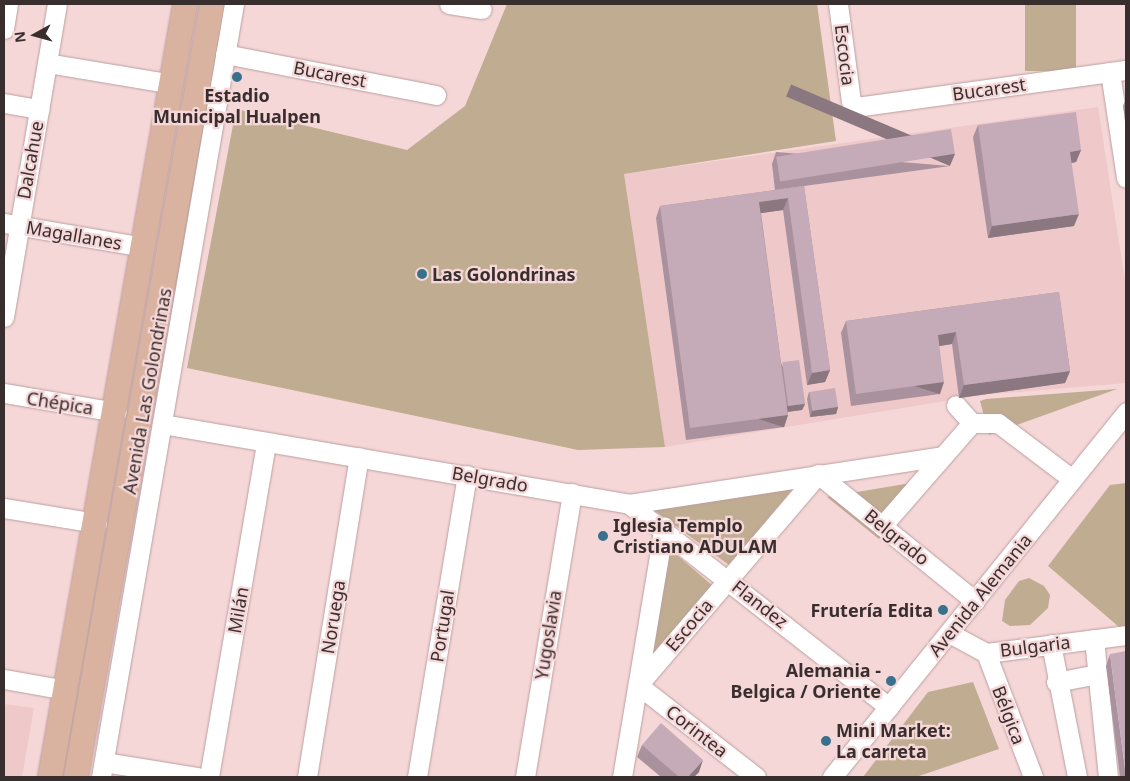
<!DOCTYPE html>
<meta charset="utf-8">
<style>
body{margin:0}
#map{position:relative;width:1130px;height:781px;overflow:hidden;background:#f6d7d8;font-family:"Noto Sans",sans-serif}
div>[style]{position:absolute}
.built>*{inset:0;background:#efc8c9}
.green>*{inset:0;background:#c0ac91;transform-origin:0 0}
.roads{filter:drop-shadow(0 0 1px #bc9e9f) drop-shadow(0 0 1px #bc9e9f)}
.minor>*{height:19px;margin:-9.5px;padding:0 9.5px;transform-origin:9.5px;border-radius:9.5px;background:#fff}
.major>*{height:24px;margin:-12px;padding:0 12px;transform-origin:12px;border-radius:12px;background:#d9b2a0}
.wall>*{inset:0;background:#a9929d}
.shaded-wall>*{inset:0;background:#8a7780;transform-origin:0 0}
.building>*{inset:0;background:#c5aab7;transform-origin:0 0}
.dots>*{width:14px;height:14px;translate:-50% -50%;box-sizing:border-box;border:2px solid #f6d7d8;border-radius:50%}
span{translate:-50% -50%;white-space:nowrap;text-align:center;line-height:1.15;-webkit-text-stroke:4.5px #f6d7d8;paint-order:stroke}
.street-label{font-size:18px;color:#392e2e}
.poi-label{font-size:18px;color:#392e2e;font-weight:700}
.left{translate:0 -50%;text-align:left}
.right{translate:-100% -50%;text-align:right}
.frame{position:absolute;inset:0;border:5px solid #392e2e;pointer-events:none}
.north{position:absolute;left:10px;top:10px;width:50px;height:50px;-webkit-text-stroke:4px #f6d7d8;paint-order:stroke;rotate:263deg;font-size:14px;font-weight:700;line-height:20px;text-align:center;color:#392e2e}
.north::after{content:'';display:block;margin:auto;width:18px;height:22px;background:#392e2e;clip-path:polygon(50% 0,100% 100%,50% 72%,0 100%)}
</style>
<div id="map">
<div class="built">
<div style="clip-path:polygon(1098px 107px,1126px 287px,1126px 383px,982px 395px,665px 447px,624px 174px)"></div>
<div style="clip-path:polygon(4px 704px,34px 708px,22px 777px,4px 777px)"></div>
</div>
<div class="green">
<div style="clip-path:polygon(507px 4px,817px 4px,836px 141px,624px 174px,665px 447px,578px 450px,187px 368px,236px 109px,407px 150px,465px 106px)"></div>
<div style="left:1025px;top:4px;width:51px;height:67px"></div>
<div style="clip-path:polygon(1117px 389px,989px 435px,980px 401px,986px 399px)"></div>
<div style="clip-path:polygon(923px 481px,879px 539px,827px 497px)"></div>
<div style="clip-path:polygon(1126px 483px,1126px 633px,1048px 566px,1110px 485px)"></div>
<div style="clip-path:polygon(796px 485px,729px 565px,647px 505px)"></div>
<div style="clip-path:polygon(664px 544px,714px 587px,646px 666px)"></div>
<div style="clip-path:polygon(1029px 578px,1044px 586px,1050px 595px,1048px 608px,1030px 625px,1010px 626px,1002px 621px,1005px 600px,1019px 581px)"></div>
<div style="clip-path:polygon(973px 682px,999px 749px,916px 777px,863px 777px,928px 692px)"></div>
</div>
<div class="roads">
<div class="minor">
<div style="left:449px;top:4px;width:33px;rotate:9deg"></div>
<div style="left:838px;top:4px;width:98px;rotate:82.4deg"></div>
<div style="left:851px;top:101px;width:7px;rotate:56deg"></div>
<div style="left:855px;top:107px;width:274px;rotate:-7.8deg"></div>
<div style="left:4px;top:29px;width:25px;rotate:-81deg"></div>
<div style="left:225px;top:54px;width:215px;rotate:11deg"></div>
<div style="left:47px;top:63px;width:127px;rotate:9.5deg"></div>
<div style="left:1110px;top:72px;width:107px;rotate:81.4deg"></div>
<div style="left:4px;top:103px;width:36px;rotate:10deg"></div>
<div style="left:4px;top:223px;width:142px;rotate:9.7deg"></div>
<div style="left:4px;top:317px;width:317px;rotate:-80.4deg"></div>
<div style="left:4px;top:393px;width:114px;rotate:9.6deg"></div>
<div style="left:972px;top:423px;width:26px"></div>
<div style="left:998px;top:423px;width:93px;rotate:37.1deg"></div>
<div style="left:162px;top:424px;width:474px;rotate:9.7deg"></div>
<div style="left:629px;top:504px;width:330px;rotate:38deg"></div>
<div style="left:629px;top:504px;width:317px;rotate:-8.7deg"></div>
<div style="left:4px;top:508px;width:94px;rotate:9.2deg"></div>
<div style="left:882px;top:526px;width:137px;rotate:-48.9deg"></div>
<div style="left:972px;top:423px;width:24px;rotate:-132deg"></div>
<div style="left:949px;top:633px;width:42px;rotate:28.4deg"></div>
<div style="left:986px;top:653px;width:141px;rotate:-7.3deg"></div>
<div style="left:1094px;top:639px;width:139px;rotate:84.2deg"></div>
<div style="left:1051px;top:644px;width:136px;rotate:78.9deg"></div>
<div style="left:986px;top:653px;width:133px;rotate:69.2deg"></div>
<div style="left:4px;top:679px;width:63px;rotate:10.1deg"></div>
<div style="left:1056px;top:682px;width:43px;rotate:-10.8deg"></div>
<div style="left:104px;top:762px;width:95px;rotate:9.1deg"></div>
<div style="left:101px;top:777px;width:784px;rotate:-80.24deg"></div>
<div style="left:209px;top:777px;width:340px;rotate:-80.3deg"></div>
<div style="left:307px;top:777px;width:324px;rotate:-80.8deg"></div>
<div style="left:417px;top:777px;width:306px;rotate:-80.6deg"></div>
<div style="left:525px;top:777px;width:288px;rotate:-80.6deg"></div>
<div style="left:622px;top:777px;width:254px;rotate:-80.5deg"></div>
<div style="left:756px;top:777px;width:150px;rotate:-142.1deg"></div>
<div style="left:638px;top:685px;width:277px;rotate:-49.5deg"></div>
<div style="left:818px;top:474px;width:202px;rotate:39deg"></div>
<div style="left:832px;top:777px;width:469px;rotate:-51.1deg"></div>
</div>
<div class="major">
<div style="left:50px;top:777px;width:785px;rotate:-80.09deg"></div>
<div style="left:76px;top:777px;width:785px;rotate:-80.02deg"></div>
</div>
</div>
<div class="wall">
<div style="clip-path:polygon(1126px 98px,1126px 129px,1123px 106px)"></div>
<div style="clip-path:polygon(978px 125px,1081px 150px,1076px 162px,1071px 163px,1074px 226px,988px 238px,973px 137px)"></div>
<div style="clip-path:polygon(776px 152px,950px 166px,775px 190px,772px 164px)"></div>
<div style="clip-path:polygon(804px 186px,830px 370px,825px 382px,807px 385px,783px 210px,761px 213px,781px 363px,805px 404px,802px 410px,788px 412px,788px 415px,784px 427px,686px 440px,656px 218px,660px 206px)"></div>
<div style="clip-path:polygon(1059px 292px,1070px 371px,1065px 383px,959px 398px,952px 344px,939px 346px,940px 394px,851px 406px,841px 333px,846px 321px)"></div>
<div style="clip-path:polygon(809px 392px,838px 407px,836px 414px,810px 417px,807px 399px)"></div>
<div style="clip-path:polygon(1110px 654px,1126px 777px,1120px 777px,1106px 666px)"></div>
<div style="clip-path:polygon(642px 745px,699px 772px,694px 777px,661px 777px,637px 757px)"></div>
</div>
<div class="shaded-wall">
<div style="clip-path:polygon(1081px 150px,1076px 162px,1065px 164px,1070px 152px)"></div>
<div style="left:955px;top:154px;width:13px;height:178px;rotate:113deg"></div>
<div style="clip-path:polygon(788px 198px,783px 210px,755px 214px,759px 202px)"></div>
<div style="clip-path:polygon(1079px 214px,1074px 226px,988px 238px,992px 226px)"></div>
<div style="clip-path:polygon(956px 332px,952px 344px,933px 347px,938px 335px)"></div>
<div style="clip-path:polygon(830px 370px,825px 382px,807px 385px,812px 373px)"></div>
<div style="clip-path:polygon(1070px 371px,1065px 383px,959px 398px,964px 385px)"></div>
<div style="left:944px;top:382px;width:13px;height:89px;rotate:108deg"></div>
<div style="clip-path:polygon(805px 404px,802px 410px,785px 412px,787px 406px)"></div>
<div style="clip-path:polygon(838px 407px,836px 414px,810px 417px,812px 411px)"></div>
<div style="left:788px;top:415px;width:13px;height:99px;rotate:108deg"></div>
<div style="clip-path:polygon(703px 760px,699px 772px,694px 777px,688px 777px)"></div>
</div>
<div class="building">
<div style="clip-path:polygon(1076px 112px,1081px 150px,1070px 152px,1079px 214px,992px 226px,978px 125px)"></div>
<div style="left:951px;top:129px;width:25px;height:177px;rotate:81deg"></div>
<div style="clip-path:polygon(804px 186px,830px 370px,812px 373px,788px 198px,759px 202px,788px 415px,690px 428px,660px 206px)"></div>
<div style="clip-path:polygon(1059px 292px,1070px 371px,964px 385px,956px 332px,938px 335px,944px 382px,856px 394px,846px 321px)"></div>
<div style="left:799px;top:360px;width:44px;height:17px;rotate:82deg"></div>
<div style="left:835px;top:388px;width:19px;height:26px;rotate:81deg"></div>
<div style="clip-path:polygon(1126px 651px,1126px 776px,1110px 654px)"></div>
<div style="clip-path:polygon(661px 723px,703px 760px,688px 777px,679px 777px,642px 745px)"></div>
</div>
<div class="dots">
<div style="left:237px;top:77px;background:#39708b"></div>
<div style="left:422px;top:274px;background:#39708b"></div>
<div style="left:603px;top:536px;background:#39708b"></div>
<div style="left:943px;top:610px;background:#39708b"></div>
<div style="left:891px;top:681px;background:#39708b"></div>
<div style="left:826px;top:741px;background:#39708b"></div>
</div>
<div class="street-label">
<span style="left:845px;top:55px;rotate:83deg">Escocia</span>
<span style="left:330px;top:74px;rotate:11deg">Bucarest</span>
<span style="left:989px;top:89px;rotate:-8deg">Bucarest</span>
<span style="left:30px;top:160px;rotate:-80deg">Dalcahue</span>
<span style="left:74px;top:235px;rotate:10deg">Magallanes</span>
<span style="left:147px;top:391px;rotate:-80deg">Avenida Las Golondrinas</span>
<span style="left:60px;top:403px;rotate:9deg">Chépica</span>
<span style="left:490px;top:479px;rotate:10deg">Belgrado</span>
<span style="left:897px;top:537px;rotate:39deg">Belgrado</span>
<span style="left:980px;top:595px;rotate:-51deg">Avenida Alemania</span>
<span style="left:760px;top:604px;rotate:38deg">Flandez</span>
<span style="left:238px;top:610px;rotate:-80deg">Milán</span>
<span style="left:333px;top:617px;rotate:-81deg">Noruega</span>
<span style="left:689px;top:625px;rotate:-50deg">Escocia</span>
<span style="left:442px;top:626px;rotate:-81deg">Portugal</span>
<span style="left:548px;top:635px;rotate:-81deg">Yugoslavia</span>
<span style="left:1035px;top:646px;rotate:-7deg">Bulgaria</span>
<span style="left:1009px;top:715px;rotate:69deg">Bélgica</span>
<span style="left:697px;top:731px;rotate:38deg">Corintea</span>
</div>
<div class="poi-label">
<span style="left:237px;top:106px">Estadio<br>Municipal Hualpen</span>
<span class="left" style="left:432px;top:274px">Las Golondrinas</span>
<span class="left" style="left:613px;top:536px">Iglesia Templo<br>Cristiano ADULAM</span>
<span class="right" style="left:933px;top:610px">Frutería Edita</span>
<span class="right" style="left:881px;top:681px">Alemania -<br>Belgica / Oriente</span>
<span class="left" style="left:836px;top:741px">Mini Market:<br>La carreta</span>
</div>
<div class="frame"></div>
<div class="north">N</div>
</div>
